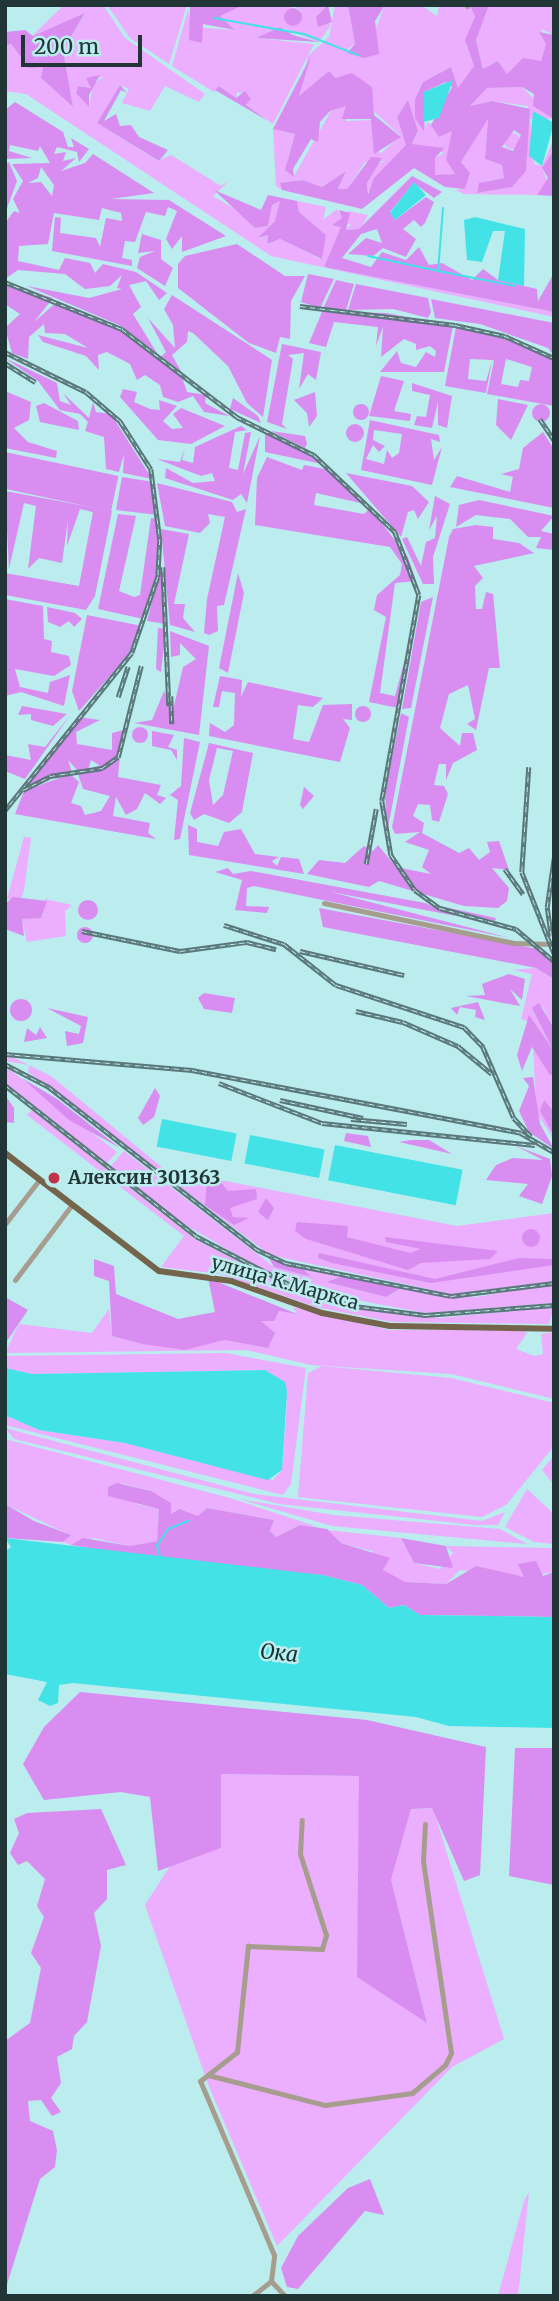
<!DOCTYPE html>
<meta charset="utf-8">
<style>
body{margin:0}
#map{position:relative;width:559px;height:2301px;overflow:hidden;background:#bbecee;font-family:Merriweather,serif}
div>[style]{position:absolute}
.green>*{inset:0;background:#ecaefe}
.round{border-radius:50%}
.forest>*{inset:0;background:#da8df1;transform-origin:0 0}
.water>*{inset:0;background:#42e2e7;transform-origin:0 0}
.stream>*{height:2px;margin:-1px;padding:0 1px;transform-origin:1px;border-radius:1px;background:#42e2e7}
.minor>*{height:5px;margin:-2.5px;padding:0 2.5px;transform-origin:2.5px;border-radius:2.5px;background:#a69d8f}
.major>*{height:6px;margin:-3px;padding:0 3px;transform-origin:3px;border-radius:3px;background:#74644b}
.rail>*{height:4.5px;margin-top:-2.25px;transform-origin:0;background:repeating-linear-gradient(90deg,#bbecee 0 5px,#597678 0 10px);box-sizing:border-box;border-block:2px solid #597678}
.dots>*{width:19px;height:19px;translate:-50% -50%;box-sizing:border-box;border:4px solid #bbecee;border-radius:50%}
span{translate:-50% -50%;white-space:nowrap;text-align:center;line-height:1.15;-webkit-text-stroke:5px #bbecee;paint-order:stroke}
.poi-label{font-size:19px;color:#223536;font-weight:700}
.left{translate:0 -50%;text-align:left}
.street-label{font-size:19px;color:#223536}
.water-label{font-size:21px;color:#133334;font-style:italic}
.frame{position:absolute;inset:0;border:7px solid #223536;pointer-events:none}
.scale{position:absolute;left:21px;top:35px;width:121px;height:32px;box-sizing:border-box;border:4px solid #223536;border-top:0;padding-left:9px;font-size:21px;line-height:24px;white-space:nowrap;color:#223536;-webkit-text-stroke:5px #bbecee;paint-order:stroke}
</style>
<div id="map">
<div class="green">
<div style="clip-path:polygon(evenodd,64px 5px,103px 5px,125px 38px,205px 94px,199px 102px,165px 86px,150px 111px,122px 103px,129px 89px,120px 85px,97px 123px,158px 161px,171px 155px,221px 186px,229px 181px,213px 196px,253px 220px,255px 228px,268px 226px,272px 205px,280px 201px,276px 220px,259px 239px,268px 235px,267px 244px,280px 239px,321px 259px,326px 235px,299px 212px,297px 201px,326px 207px,323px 220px,337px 209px,343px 218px,332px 225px,342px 226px,324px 267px,554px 312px,554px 317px,271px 256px,26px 94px,5px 91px,5px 46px,11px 44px,28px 67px,43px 67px,42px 79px,73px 107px,63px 50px,85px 14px,32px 36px,64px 5px,103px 77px,93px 85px,89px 107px,76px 92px,78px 86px,92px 88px,86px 78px,103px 77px)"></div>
<div style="clip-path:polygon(107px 5px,187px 5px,169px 64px,130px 38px)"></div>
<div style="clip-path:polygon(234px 5px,291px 6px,291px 25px,301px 11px,296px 7px,328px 5px,322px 16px,331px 25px,319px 42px,280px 27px,256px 38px,314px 44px,273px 124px,246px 105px,251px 99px,245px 93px,237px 92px,236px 98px,219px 86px,214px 92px,172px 66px,188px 10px,191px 27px,235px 30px,220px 16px)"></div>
<div style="clip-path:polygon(335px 5px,348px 5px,355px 44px,347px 49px,364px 58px,385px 5px,421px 5px,437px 16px,439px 7px,470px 5px,475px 17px,466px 43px,474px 66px,458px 89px,451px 67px,423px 82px,415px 99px,427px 128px,427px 122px,445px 133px,453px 130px,446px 160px,455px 174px,435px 176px,435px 158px,444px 153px,412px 144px,418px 132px,408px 100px,397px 117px,406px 145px,369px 195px,367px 183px,377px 164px,386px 161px,365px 162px,347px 189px,338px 190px,346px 171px,322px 187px,301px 180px,280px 183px,282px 190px,276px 186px,273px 129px,295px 134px,287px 162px,294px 176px,331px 111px,346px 105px,346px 121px,372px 120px,380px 154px,401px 136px,329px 71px,299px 97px,308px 56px,329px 37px)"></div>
<div style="clip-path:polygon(489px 5px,554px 5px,554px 35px,541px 29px,546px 44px,541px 61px,507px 74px,498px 61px,483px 69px,476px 39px)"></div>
<div style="clip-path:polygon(522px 87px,554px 119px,530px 119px,534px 164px,542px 166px,554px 139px,551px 161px,542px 168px,547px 181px,537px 195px,464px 194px,455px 190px,465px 189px,470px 173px,461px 162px,488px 118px,485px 159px,502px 165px,504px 178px,483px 182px,477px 193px,511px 187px,526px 171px,528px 106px,492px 101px,470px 106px,487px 88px)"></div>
<div class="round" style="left:504px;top:133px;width:16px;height:16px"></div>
<div style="clip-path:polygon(348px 211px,368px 215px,360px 229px,345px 230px,351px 225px,345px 221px)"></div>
<div style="clip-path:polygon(24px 837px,31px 838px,24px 890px,21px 899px,7px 899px)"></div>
<div style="clip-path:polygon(45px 899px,72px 905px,65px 911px,66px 936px,27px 942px,22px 919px,43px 915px)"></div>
<div style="clip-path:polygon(536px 968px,554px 979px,554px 1028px,543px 1007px,532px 1009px,553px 1049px,535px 1024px,521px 1019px,532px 974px,513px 970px)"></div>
<div style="clip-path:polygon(533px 1050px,554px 1073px,554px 1140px,537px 1113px)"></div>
<div style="clip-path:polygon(10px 1056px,51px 1076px,164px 1169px,457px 1226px,554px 1213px,554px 1282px,451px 1294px,270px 1255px,28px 1072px,29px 1065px,5px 1061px)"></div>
<div style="clip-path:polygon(5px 1066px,117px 1152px,106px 1164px,5px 1083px)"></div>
<div style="clip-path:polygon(32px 1110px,196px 1240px,293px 1289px,354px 1307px,440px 1318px,554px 1307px,549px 1324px,392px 1322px,316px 1307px,220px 1274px,161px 1267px,184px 1236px,27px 1115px)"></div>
<div style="clip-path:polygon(124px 1151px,274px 1267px,310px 1277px,302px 1268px,343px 1276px,326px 1282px,386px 1297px,402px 1287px,476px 1297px,554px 1284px,554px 1303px,425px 1313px,320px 1293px,261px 1269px,184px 1224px,110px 1167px)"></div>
<div style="clip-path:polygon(292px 1307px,389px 1330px,520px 1330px,527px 1333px,516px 1349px,534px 1356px,543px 1354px,541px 1334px,554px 1332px,554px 1399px,451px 1374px,311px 1365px,246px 1350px,5px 1353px,19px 1324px,92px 1333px,109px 1309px,112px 1336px,142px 1344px,224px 1340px,268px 1348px,261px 1321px,279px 1311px,297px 1313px)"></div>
<div style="clip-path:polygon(226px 1353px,306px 1368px,291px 1484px,283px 1495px,5px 1425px,5px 1415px,39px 1430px,125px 1443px,273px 1480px,282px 1470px,287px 1401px,265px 1370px,32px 1374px,5px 1368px,5px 1356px)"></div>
<div style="clip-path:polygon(322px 1366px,451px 1378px,554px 1403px,554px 1446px,507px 1504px,482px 1517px,298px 1497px,308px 1373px)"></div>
<div style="clip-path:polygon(5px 1428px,254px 1494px,482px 1521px,505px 1512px,498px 1525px,475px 1525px,279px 1504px,14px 1439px)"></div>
<div style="clip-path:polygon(5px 1439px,230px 1498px,318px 1527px,300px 1525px,276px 1537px,270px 1531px,274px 1520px,207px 1508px,198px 1517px,176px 1510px,171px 1514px,151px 1491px,121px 1483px,137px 1504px,159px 1509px,157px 1541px,130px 1546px,93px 1538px,71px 1545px,63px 1542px,70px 1535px,5px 1504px)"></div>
<div style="clip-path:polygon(554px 1455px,554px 1485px,542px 1470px)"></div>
<div style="clip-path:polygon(527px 1489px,554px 1514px,554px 1544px,534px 1542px,505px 1527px)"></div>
<div style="clip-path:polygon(239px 1499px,333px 1515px,500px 1529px,527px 1544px,332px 1526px)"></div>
<div style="clip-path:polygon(327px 1530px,401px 1538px,414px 1563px,440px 1569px,453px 1553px,446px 1546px,554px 1548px,554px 1572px,525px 1577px,460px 1570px,446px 1584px,405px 1582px,387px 1575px,372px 1551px,341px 1543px)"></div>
<div style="clip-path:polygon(220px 1774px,360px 1776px,357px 1977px,427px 2022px,391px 1880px,411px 1809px,433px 1808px,504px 2039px,452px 2067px,277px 2246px,208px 2084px,145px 1905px,172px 1863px,221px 1848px)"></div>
<div style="clip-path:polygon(529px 2192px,518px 2296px,498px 2296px,524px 2201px)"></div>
</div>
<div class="forest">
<div style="clip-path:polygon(190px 5px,239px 7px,220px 16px,235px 30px,203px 24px,202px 43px,189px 40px)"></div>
<div style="clip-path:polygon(328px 5px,332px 22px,318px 27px,316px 17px)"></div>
<div style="clip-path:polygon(348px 5px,385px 5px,375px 21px,379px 54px,364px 58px,347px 53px,355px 44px)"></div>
<div style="clip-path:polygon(evenodd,470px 5px,489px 5px,476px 40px,483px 69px,498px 61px,507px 74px,523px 58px,541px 61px,546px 44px,539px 32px,554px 35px,554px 119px,533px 106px,534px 94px,522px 87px,487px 88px,470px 106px,492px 101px,530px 109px,526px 171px,512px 187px,477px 193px,479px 183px,504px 178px,502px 165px,485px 159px,488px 119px,461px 162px,470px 173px,465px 189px,445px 187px,414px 168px,362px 209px,282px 190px,280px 183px,302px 180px,322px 187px,346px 171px,338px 189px,347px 189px,371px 157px,382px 158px,367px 183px,368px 195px,374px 178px,406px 145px,397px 117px,408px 100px,418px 131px,412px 144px,444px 148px,435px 158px,435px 175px,455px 174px,446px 160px,452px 131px,439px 137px,431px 125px,452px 87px,446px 82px,424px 92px,424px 131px,415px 118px,415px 99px,423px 82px,451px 67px,458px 88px,474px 66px,465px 40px,475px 17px,470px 5px,514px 130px,521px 135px,513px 151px,502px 147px,514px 130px)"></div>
<div class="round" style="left:284px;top:8px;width:18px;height:18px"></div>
<div style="clip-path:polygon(85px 13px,63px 50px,73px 107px,41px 78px,43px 67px,29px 68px,11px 44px,5px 46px,5px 32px,25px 30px,33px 36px)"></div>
<div style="clip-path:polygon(280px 27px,293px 35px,319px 42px,256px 38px)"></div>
<div style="clip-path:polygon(311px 56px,299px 96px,329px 71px,336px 78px,352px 73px,372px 87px,374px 115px,401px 137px,374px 154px,371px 119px,342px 119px,346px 106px,330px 111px,320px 122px,318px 142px,311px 139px,293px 169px,294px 177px,285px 170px,295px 134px,273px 129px)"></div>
<div style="clip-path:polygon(100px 75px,89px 95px,89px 107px,76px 93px,78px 86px,91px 88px,86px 78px)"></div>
<div style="clip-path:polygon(120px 85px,127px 93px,121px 90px,104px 121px,116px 114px,120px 126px,131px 125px,139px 137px,168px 150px,159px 161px,97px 123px)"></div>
<div style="clip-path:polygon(219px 86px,236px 98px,245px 91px,251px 99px,246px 105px,268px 121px,215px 90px)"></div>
<div style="clip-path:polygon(evenodd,15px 102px,63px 132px,68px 147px,74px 147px,71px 138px,89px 149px,79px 162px,77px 152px,57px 147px,54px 154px,66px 152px,63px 161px,76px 158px,61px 171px,85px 163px,93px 154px,154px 193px,111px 199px,169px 200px,226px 236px,182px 252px,182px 236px,172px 249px,166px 239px,177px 211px,168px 207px,165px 216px,146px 212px,135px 242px,125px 241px,122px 258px,132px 260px,132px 266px,52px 251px,55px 217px,61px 218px,60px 233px,96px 238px,100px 247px,106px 218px,122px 221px,121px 213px,102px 208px,99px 220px,54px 213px,48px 244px,19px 246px,18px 261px,59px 270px,65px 258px,90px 263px,95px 273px,103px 264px,136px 272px,167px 293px,159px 300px,146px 281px,129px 285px,141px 307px,133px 314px,157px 353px,119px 325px,27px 286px,89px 298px,122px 289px,117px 288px,122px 275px,110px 286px,85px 289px,65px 274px,18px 270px,5px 279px,5px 223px,14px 211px,20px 213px,13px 199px,23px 181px,12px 164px,50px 163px,40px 146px,38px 151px,10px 145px,9px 151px,32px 158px,5px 159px,5px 110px,15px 102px,41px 167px,54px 185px,52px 196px,41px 182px,28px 183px,38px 178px,41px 167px)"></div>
<div style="clip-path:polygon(554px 150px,554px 196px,537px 195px,548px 178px,542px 168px)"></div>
<div style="clip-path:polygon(9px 162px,17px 181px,6px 211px,5px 165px)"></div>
<div style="clip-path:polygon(412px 176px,442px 192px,434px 198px,414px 183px,390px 212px,395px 220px,426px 197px,434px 202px,425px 223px,421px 227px,414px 220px,403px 229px,416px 239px,406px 257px,383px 248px,373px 256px,348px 254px,366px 238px,382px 243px,377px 229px,361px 234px,342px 258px,371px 267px,382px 252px,406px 260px,419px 247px,429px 265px,442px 263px,472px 280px,483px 269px,498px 280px,537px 289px,538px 301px,554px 273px,554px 312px,324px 267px,341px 227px,332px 225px,342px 218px,339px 210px,350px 213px,346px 230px,359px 229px)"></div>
<div style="clip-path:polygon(214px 190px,261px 210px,268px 195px,297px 201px,299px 212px,326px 235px,322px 259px,280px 239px,267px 244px,268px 235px,258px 238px,275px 221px,280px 201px,272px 205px,268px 226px,255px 228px)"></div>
<div style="clip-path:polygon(142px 234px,161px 240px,161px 259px,173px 268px,165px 286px,137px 268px,140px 257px,155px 251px,138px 253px)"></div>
<div style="clip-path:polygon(237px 244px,285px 276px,305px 276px,291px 301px,290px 339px,280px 337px,276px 353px,249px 343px,178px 288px,178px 264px,185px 256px)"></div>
<div style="clip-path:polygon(308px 274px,334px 279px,320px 308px,301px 302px)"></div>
<div style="clip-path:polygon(336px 280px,354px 284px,346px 310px,323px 309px)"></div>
<div style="clip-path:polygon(5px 284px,53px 298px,34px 322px,58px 301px,121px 330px,182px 377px,187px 392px,206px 395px,205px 403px,229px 416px,204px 412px,193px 396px,178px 402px,163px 397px,160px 385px,145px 375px,137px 380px,130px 364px,107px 352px,98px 355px,99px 370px,86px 356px,43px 342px,38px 335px,88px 348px,65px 334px,45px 333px,44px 324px,29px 337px,28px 359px,12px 353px,5px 328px,20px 314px,5px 304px)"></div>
<div style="clip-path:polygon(356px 284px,428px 298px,431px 312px,428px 318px,393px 309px,348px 310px)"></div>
<div style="clip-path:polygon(172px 295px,272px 360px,263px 417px,247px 403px,228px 366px,193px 333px,188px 331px,187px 342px,172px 355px,182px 373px,161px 357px,166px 352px,148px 318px,175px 348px,173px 325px,164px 309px)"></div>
<div style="clip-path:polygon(431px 299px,554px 323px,554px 356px,548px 348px,480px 324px,435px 318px)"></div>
<div style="clip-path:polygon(322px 312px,386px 313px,453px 326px,444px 372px,380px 372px,397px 351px,401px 363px,416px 367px,426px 352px,435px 357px,436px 351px,430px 346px,416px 350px,416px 344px,404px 339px,381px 357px,383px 327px,376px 346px,378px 327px,334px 322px,326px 347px,309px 343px)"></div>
<div style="clip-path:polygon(evenodd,456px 327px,510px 339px,552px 358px,554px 406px,487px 394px,494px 361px,492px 360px,470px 359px,468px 379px,486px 381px,492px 361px,486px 393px,445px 386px,456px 327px,506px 359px,532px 367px,529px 381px,520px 380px,518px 387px,501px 384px,506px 359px)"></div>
<div style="clip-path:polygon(282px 344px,321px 352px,316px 380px,308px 374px,299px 389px,304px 353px,288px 355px,293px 359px,282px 424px,287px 429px,267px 422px)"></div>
<div style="clip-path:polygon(5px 358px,57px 383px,60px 401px,71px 405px,63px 393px,89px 418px,93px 402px,96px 412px,111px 414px,152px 479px,123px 473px,124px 454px,119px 472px,106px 469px,104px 437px,85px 431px,88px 422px,80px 414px,60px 410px,38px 381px)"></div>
<div style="clip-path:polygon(381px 376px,404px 381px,394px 411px,411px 414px,410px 421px,369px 416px)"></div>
<div style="clip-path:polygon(412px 383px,452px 396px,447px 428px,438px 425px,438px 402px,432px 428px,414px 425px,417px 416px,426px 417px,430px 395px,412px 391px)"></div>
<div style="clip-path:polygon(123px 389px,137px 392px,134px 402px,150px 409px,160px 410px,159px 400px,177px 406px,163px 421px,172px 429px,183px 428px,173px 414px,181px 408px,225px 426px,191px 444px,158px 440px,120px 397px)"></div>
<div style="clip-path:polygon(5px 391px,31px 402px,29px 420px,14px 428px,28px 442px,57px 451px,56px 458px,5px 448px)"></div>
<div style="clip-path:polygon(315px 392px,317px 416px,309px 427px,307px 413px,294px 400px)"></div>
<div style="clip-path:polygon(233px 398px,258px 416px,261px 423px,230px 409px)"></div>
<div style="clip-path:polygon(498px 399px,528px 405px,511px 440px,496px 425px)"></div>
<div style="clip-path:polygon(44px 403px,78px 421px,79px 430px,40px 422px,36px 406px)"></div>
<div class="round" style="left:532px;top:404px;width:18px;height:18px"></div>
<div class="round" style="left:353px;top:404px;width:16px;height:16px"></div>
<div style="clip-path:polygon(evenodd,370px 420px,439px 435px,440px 442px,431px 439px,434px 460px,442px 447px,432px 485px,361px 470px,370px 420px,374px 430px,402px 434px,399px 453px,392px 458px,387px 450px,384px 464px,366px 459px,373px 445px,379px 452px,385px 446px,373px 440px,374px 430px)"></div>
<div class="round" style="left:346px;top:424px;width:18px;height:18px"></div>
<div style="clip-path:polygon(241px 426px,247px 430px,235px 432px,229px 468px,238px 470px,245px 433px,251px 432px,243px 474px,260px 436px,247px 503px,241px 494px,233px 500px,165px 478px,166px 468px,193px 483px,215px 481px,212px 473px,201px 476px,157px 459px,180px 462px,185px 448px,182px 460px,193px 463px,195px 447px)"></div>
<div style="clip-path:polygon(265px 431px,299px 448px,322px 464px,265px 452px)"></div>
<div style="clip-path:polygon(271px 431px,305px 436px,307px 444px,305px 448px)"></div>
<div style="clip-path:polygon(543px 432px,554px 449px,554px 508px,450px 487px,457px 476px,510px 492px,513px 477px,501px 474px,519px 469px,523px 448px)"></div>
<div style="left:5px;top:452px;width:116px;height:36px;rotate:12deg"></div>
<div style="clip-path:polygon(267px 457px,302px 470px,304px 465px,330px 470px,365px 504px,316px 493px,314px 505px,364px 514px,370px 508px,408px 557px,416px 581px,395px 583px,380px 693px,395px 696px,414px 626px,398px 708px,369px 702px,386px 617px,374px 610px,377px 595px,400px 575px,402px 564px,390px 547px,255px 525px,257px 478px)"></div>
<div style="clip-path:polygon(346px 473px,412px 486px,429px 502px,418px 519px,414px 510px,408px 512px,401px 537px)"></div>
<div style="clip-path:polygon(122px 477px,154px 482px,158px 515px,116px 510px)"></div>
<div style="clip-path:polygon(157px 483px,232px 502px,237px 512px,246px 509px,224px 605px,217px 606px,218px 631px,209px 635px,204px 633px,207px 599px,225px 517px,208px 514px,210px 523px,200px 533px,165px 526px)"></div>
<div style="clip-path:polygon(5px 491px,112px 511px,95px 596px,86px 610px,5px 595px,5px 573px,79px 586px,93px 512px,80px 509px,67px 546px,68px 520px,62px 563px,39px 558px,28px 569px,36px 506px,24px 503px,9px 569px)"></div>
<div style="clip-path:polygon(435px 496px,450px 504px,433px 557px,434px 584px,423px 584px,402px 539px,407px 537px,421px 566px,426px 542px,435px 538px,437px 516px,429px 530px)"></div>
<div style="clip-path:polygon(479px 500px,554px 516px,541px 531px,554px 534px,554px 550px,536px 548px,541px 537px,528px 537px,510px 519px,476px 515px,456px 527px,459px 505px)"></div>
<div style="clip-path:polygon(118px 514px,136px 516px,119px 591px,134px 597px,140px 595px,151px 518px,158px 519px,157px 571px,143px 619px,98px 609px)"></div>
<div style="clip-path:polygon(476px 525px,493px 527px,493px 539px,519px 543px,534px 553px,474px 566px,483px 578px,475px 586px,476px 609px,482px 609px,486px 592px,493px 594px,500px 668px,489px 668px,476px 730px,467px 724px,475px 719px,468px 685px,449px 694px,440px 728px,460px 746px,462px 733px,473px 733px,477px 750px,453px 763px,446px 780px,446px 764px,439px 764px,434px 785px,444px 786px,448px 794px,439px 822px,432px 820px,430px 805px,418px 804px,413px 816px,424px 823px,422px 833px,459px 853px,469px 848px,479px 860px,490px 852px,487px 842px,499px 841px,509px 870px,492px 868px,509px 888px,507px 901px,498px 908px,464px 906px,379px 881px,369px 887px,307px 874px,319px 860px,345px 863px,364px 846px,373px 851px,378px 845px,396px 867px,431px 874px,422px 867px,429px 850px,405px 842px,420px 832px,395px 834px,392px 827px,449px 537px,453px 529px)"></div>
<div style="clip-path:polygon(161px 529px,189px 534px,174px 604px,185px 604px,183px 618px,195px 632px,170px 625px)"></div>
<div style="clip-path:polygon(161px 566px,164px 579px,166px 624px,147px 621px)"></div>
<div style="clip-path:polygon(238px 573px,244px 593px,228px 673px,219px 668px)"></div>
<div style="clip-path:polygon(433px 597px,411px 708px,402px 709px,421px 602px)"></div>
<div style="clip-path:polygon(5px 599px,43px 606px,44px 639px,52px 641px,51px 652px,69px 656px,71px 665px,54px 676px,15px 669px,20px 687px,48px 693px,50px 682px,70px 675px,64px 706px,21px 692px,5px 696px)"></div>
<div style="clip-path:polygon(47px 607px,75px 613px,82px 619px,74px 627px,69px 621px,60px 627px,48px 622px)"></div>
<div style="clip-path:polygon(87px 615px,142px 626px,127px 657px,79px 711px,72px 691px)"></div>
<div style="clip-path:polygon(158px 628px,166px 629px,161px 672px,156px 669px)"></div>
<div style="clip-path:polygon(170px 631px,209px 646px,199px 735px,134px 723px,152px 720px,164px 691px,173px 710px,183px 667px,196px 659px,180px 643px,180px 655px,171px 657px)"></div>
<div style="clip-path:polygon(220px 676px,242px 680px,241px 697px,248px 682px,323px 698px,313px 707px,298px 705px,293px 739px,309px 742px,323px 705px,352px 704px,352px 720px,343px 719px,350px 728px,340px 762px,209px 736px,210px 723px,225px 732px,234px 725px,235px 693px,222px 691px,219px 707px,213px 707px)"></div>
<div class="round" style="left:355px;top:706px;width:16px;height:16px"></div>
<div style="clip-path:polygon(22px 706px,67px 714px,53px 726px,31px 720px,31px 714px,18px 715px)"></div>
<div style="clip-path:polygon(401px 713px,409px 717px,387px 833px,385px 792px)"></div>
<div style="clip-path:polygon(71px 714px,25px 779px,5px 771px,5px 755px,31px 760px,28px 744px,45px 747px)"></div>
<div style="clip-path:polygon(78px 717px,100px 720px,76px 732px,77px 744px,112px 750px,112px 733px,127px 729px,117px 756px,102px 767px,91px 760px,88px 770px,78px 771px,68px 760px,72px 772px,25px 787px)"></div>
<div class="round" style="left:132px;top:727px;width:16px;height:16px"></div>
<div style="clip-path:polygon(152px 731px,174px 735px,168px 747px,177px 750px,177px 760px,171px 750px,152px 746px)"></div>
<div style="clip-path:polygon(184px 738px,200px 742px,180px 839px,174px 840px,178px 800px,170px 795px,181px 786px)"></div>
<div style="clip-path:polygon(evenodd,209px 743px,253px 753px,242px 812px,229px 823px,204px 814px,194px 820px,190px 813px,209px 743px,217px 748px,233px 751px,223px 795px,213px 805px,209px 780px,217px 748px)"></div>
<div style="clip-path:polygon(120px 757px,118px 777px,161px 785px,157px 795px,166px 798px,160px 804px,145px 793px,137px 809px,126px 815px,116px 797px,113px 816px,150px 823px,148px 833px,156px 839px,15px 814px,24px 791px,70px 774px,79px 782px,71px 803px,81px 806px,85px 815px,101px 811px,110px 796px,83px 789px,78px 774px)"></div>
<div style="clip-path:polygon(304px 787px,314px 796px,303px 809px,300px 805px)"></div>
<div style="clip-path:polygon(188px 825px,197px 829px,197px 842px,218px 846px,224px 832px,241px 829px,255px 854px,279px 857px,272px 861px,277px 866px,281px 857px,299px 859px,304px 874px,189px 855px)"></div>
<div style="clip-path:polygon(228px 868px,233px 874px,251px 871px,425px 903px,456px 916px,331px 892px,510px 938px,254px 886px,247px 888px,246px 906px,269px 907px,267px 913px,235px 910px,242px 880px,215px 872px)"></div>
<div style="clip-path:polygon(13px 897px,47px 901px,41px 918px,22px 919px,24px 936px,5px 929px,5px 904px)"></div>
<div class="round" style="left:78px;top:900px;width:20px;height:20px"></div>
<div style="clip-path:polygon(440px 906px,496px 918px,495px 921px,455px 912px)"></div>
<div style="clip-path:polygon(319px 908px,543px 950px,554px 964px,554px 979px,536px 968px,323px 927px)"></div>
<div class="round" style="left:77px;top:927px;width:16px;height:16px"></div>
<div style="clip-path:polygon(509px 974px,525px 979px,522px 1000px,510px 989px,520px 1006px,466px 996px,485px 995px,482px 984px)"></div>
<div style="clip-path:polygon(204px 993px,235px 998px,232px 1013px,204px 1009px,198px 998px)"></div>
<div class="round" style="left:10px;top:999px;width:22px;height:22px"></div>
<div style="clip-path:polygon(478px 1002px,485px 1020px,475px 1017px,476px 1010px,460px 1007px,457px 1015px,451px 1008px)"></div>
<div style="clip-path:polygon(539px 1003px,554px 1028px,554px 1073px,550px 1075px,532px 1047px,522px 1071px,517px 1055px,529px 1015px,552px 1048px,532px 1008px)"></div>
<div style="clip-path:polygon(47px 1008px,88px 1017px,83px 1043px,67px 1046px,65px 1031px,79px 1034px,81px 1026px)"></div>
<div style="clip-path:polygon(40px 1027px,47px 1038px,24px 1042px,27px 1028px,36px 1035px)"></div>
<div style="clip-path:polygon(533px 1077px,540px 1124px,554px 1149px,529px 1132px,519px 1111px,529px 1086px,523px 1078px)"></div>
<div style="clip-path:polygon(22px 1078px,57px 1099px,120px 1148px,69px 1120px)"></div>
<div style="clip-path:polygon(155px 1088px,160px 1096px,154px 1117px,143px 1125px,138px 1118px)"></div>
<div style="clip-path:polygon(5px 1095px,14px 1108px,14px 1123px,5px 1122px)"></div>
<div style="clip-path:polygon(544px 1100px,554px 1112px,554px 1136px,540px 1111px)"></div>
<div style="clip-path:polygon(346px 1133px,368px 1136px,371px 1147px,344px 1141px)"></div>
<div style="clip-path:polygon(429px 1140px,452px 1154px,399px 1142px,411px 1140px)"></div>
<div style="clip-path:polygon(516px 1146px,550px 1159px,552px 1176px,542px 1204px,519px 1196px,528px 1184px,486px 1180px,496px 1165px,513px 1158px,543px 1160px)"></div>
<div style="clip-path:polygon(207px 1180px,219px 1180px,228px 1191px,256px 1189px,257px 1199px,230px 1208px,233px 1217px,249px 1218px,234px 1225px,205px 1205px)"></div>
<div style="clip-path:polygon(266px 1198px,274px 1208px,268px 1220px,258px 1212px)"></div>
<div style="clip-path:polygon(297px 1222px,348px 1226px,347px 1237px,410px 1253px,421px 1249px,386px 1242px,385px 1237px,498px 1251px,490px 1259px,421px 1263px,408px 1270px,306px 1239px,295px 1231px)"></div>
<div class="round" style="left:522px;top:1229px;width:18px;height:18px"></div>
<div style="clip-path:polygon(319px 1253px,435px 1279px,519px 1258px,554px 1259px,554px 1265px,431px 1283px,332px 1263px,318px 1258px)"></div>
<div style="clip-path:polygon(268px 1257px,302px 1268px,311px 1277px,274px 1267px)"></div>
<div style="clip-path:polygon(94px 1259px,114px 1266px,116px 1294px,178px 1319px,215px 1312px,208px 1278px,297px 1314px,279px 1311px,274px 1321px,261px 1321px,275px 1333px,268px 1348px,224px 1340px,185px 1350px,142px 1344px,112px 1336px,109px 1281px,94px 1276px)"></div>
<div style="clip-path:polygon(343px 1276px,350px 1277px,402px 1287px,386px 1297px,326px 1282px)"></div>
<div style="clip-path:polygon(5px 1297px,28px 1310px,5px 1344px)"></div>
<div style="clip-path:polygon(117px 1483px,151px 1491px,171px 1503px,171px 1514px,179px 1509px,198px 1516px,207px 1508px,274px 1520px,270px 1531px,276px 1537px,300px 1525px,327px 1529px,341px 1543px,390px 1558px,383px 1570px,405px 1582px,446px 1584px,476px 1566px,524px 1577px,518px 1564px,536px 1561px,543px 1576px,554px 1572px,554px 1617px,420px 1615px,404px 1605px,389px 1608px,362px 1585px,322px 1575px,178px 1563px,71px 1545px,83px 1538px,130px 1546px,157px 1541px,159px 1509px,108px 1496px,108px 1487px)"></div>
<div style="clip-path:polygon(5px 1504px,34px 1521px,71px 1535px,63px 1542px,5px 1538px)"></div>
<div style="clip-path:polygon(401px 1538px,446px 1546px,453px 1568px,414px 1563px)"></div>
<div style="clip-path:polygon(80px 1692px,367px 1720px,486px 1747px,480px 1875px,464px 1881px,432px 1808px,411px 1809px,391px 1880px,427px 2023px,357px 1977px,359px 1776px,221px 1774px,221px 1848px,158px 1871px,150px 1797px,121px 1792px,44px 1800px,23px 1764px,44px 1727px)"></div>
<div style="clip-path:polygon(515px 1748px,554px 1748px,554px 1885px,509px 1876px)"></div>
<div style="clip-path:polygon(101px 1809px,126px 1865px,107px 1870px,107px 1899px,94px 1913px,101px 1946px,87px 2022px,74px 2036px,72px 2049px,57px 2057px,61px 2083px,51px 2098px,61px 2112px,52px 2116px,41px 2100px,28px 2101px,30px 2121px,53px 2131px,57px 2150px,55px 2167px,40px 2179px,5px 2291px,5px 2041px,30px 2023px,41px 1968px,31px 1953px,44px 1917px,37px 1906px,45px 1879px,27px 1861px,18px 1865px,10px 1853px,19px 1833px,14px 1819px,27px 1813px)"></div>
<div style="clip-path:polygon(370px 2179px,384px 2215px,365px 2211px,298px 2289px,287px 2287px,281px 2268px,298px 2236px,348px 2188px)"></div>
</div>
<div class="water">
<div style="clip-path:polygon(453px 80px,439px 118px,423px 122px,424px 92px)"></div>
<div style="clip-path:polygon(533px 111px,554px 123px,542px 166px,529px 156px)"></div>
<div style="clip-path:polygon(414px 182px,426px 195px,395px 220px,390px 213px)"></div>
<div style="clip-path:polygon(475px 217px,525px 229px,524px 286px,498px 280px,505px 231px,493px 231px,482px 262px,467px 260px,464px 220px)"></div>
<div style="left:162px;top:1119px;width:76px;height:28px;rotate:11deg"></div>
<div style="left:250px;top:1135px;width:76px;height:29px;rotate:11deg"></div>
<div style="left:335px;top:1145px;width:130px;height:36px;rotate:11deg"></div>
<div style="clip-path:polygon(5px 1368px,32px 1374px,265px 1370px,285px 1382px,287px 1391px,282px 1470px,268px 1480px,125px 1443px,39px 1430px,5px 1415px)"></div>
<div style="clip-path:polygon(5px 1538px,322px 1575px,362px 1585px,389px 1608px,404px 1605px,420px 1615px,554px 1617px,554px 1728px,449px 1726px,416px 1717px,73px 1683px,59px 1685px,58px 1703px,50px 1706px,38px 1700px,47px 1682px,5px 1674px,5px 1552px,11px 1547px)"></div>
</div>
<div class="stream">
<div style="left:240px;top:5px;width:5px;rotate:11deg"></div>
<div style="left:214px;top:18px;width:91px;rotate:10.1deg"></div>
<div style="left:304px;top:34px;width:58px;rotate:21.3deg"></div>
<div style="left:443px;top:208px;width:63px;rotate:94.5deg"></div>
<div style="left:438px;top:271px;width:78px;rotate:11deg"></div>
<div style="left:368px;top:256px;width:72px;rotate:12.1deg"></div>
<div style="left:161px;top:1560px;width:15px;rotate:-106deg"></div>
<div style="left:157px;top:1546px;width:20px;rotate:-57deg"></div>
<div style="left:168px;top:1529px;width:22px;rotate:-22deg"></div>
</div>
<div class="minor">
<div style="left:467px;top:5px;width:1px;rotate:90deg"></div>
<div style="left:324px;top:903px;width:193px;rotate:11.9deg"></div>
<div style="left:513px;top:943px;width:41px;rotate:1.4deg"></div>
<div style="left:5px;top:1224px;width:56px;rotate:-52.3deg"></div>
<div style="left:15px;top:1280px;width:93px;rotate:-52.9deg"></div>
<div style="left:208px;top:2075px;width:121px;rotate:14.4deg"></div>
<div style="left:325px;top:2105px;width:88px;rotate:-7.9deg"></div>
<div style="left:412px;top:2093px;width:43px;rotate:-40.3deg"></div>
<div style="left:445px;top:2065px;width:13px;rotate:-63deg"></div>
<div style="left:451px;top:2053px;width:194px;rotate:-98.3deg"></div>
<div style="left:423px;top:1861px;width:37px;rotate:-87deg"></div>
<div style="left:271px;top:2281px;width:26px;rotate:-83deg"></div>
<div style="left:274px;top:2255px;width:189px;rotate:-113deg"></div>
<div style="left:200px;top:2081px;width:47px;rotate:-38.1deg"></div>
<div style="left:237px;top:2052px;width:107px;rotate:-84.1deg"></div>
<div style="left:248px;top:1946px;width:74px;rotate:2.3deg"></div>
<div style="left:322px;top:1949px;width:15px;rotate:-74deg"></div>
<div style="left:326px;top:1935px;width:85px;rotate:-107.8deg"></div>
<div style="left:300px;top:1854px;width:34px;rotate:-87deg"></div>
<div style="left:252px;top:2296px;width:24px;rotate:-38deg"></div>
<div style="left:271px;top:2281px;width:21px;rotate:47deg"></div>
</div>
<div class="major">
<div style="left:5px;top:1153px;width:194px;rotate:37.5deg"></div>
<div style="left:159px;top:1271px;width:73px;rotate:7.9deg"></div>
<div style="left:231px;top:1281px;width:96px;rotate:19.4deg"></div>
<div style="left:322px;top:1313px;width:69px;rotate:10.8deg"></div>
<div style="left:390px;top:1326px;width:164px;rotate:1deg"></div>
</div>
<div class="rail">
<div style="left:5px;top:282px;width:126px;rotate:21.9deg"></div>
<div style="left:122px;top:329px;width:145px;rotate:37.4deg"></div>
<div style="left:237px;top:417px;width:86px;rotate:26.3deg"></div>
<div style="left:314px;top:455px;width:112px;rotate:43.5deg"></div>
<div style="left:395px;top:532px;width:67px;rotate:69.1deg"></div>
<div style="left:419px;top:595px;width:209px;rotate:100.2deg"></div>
<div style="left:382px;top:801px;width:55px;rotate:80.5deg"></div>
<div style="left:391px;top:855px;width:42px;rotate:55.6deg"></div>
<div style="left:415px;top:890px;width:31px;rotate:36deg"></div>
<div style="left:440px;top:908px;width:79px;rotate:15.4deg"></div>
<div style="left:516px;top:929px;width:50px;rotate:40.1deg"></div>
<div style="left:300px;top:306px;width:156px;rotate:7deg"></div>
<div style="left:455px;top:325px;width:51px;rotate:12.4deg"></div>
<div style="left:505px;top:336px;width:54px;rotate:24.2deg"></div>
<div style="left:5px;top:352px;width:90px;rotate:26.3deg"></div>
<div style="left:86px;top:392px;width:45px;rotate:40.5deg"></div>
<div style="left:120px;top:421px;width:57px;rotate:57.1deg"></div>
<div style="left:151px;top:469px;width:72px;rotate:82.8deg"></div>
<div style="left:160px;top:540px;width:37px;rotate:93deg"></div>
<div style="left:158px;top:577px;width:80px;rotate:108.9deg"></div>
<div style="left:132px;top:653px;width:203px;rotate:128.8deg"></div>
<div style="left:5px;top:363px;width:36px;rotate:32deg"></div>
<div style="left:540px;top:419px;width:25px;rotate:56deg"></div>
<div style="left:163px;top:567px;width:139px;rotate:87.5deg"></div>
<div style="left:171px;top:696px;width:28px;rotate:88deg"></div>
<div style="left:118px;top:697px;width:32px;rotate:-72deg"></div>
<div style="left:529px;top:767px;width:105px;rotate:93.8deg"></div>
<div style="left:522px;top:872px;width:87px;rotate:68.4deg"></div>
<div style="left:23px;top:790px;width:30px;rotate:-27deg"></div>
<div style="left:50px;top:776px;width:53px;rotate:-8.7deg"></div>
<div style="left:102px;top:768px;width:19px;rotate:-35deg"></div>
<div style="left:118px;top:757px;width:94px;rotate:-75.8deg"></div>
<div style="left:366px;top:864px;width:56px;rotate:-79.7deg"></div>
<div style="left:505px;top:869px;width:31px;rotate:54deg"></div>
<div style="left:224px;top:925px;width:63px;rotate:17.6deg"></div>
<div style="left:284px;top:944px;width:66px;rotate:38.3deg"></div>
<div style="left:336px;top:985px;width:135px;rotate:18.2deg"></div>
<div style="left:464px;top:1027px;width:28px;rotate:46deg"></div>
<div style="left:483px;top:1047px;width:77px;rotate:66.4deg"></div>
<div style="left:514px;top:1118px;width:25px;rotate:47deg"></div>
<div style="left:82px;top:931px;width:100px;rotate:11.5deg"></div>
<div style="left:180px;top:951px;width:68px;rotate:-7.7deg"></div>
<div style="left:247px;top:942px;width:30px;rotate:14deg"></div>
<div style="left:551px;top:936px;width:29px;rotate:-98deg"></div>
<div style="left:547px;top:907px;width:49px;rotate:-81.9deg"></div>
<div style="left:300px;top:951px;width:107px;rotate:13deg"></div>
<div style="left:356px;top:1011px;width:48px;rotate:13.2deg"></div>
<div style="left:403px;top:1022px;width:60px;rotate:23.6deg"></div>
<div style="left:458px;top:1046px;width:44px;rotate:39.5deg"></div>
<div style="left:5px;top:1054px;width:188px;rotate:4.9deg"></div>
<div style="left:192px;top:1070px;width:335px;rotate:10.8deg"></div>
<div style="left:521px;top:1133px;width:38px;rotate:30deg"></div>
<div style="left:5px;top:1064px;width:50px;rotate:27.6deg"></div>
<div style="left:49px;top:1087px;width:263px;rotate:38deg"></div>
<div style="left:256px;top:1249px;width:33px;rotate:25deg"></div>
<div style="left:286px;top:1263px;width:168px;rotate:11.3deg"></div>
<div style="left:451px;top:1296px;width:104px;rotate:-7.2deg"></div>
<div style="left:219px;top:1083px;width:110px;rotate:21.2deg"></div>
<div style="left:322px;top:1123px;width:214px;rotate:5.9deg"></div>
<div style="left:5px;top:1085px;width:243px;rotate:38.3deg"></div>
<div style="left:196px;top:1236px;width:109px;rotate:27.3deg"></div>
<div style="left:293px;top:1286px;width:64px;rotate:18.2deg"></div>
<div style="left:354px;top:1306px;width:72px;rotate:7.2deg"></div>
<div style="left:425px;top:1315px;width:129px;rotate:-4.4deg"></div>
<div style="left:280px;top:1100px;width:85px;rotate:12.2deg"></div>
<div style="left:351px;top:1119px;width:56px;rotate:5.1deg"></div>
</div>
<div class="dots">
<div style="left:54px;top:1178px;background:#c23245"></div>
</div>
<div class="poi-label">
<span class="left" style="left:68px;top:1178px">Алексин 301363</span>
</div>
<div class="street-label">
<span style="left:285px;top:1283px;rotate:16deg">улица К.Маркса</span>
</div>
<div class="water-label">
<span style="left:279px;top:1653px;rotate:6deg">Ока</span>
</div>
<div class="frame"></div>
<div class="scale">200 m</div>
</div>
